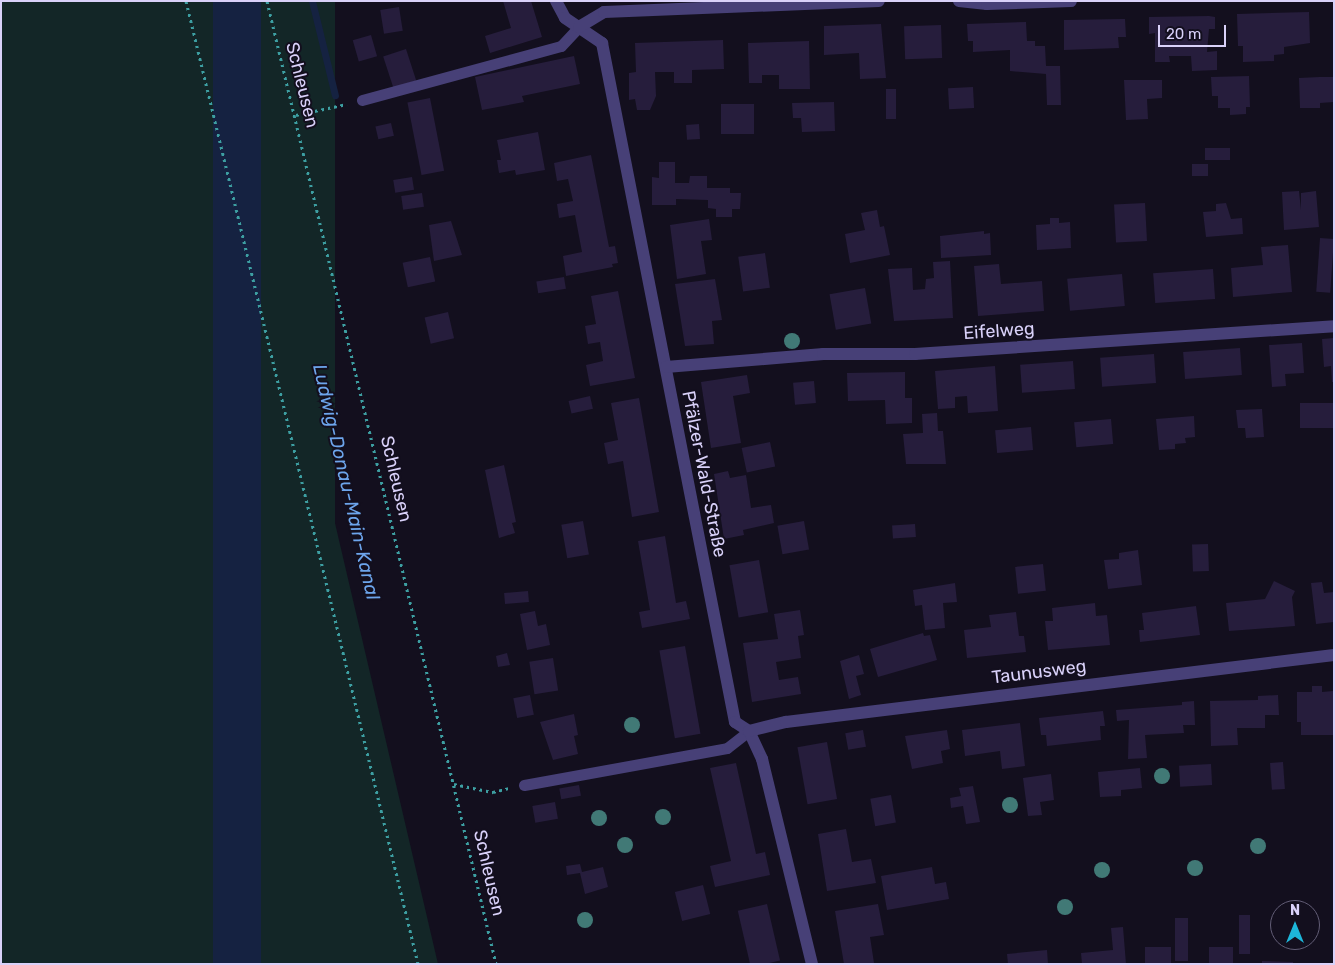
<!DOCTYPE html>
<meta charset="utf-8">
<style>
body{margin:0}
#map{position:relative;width:1335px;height:965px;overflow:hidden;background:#130f1e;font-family:Rubik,sans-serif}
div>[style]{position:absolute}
.green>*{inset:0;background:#132627;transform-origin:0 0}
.water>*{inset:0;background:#152241;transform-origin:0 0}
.stream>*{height:7px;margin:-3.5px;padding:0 3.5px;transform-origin:3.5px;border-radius:3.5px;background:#152241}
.building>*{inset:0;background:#261d3c;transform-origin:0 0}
.path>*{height:3px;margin-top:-1.5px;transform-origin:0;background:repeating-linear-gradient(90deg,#3d9fa2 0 2.5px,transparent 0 6.5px)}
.lane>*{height:11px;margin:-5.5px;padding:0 5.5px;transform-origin:5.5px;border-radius:5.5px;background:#474077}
.street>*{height:12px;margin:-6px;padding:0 6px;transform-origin:6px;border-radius:6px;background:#474077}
.trees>*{width:16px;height:16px;margin:-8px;border-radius:50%;background:#417976}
span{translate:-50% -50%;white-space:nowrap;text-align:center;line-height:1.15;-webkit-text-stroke:4px #130f1e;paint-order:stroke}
.street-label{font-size:18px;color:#d9d1f9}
.water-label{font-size:19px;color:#6da5ec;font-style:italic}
.frame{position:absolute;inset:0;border:2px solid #d9d1f9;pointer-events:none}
.north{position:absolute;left:1270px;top:900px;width:50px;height:50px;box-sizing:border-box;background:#130f1e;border:1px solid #625d76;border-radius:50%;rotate:0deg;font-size:14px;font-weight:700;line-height:20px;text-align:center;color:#d9d1f9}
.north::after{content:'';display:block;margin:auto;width:18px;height:22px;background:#1db6da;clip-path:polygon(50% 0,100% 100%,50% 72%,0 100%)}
.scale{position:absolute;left:1158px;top:25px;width:68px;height:22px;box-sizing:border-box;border:2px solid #d9d1f9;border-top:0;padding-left:6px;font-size:15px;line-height:18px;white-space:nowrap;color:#d9d1f9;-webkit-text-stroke:4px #130f1e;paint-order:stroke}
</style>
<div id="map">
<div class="green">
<div style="clip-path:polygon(1px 1px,213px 1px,438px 964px,1px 964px)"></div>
<div style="left:261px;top:1px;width:74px;height:989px"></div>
</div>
<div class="water">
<div style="left:213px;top:1px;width:48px;height:989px"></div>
</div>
<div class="stream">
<div style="left:312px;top:1px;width:97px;rotate:76.3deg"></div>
</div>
<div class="building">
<div style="clip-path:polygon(503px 1px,531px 1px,542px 37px,490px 53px,485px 36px,511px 28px)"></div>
<div style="left:399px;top:7px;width:24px;height:19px;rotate:81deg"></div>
<div style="clip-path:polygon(1309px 12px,1310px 43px,1284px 47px,1284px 54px,1274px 55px,1274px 61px,1243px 62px,1243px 46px,1238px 46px,1237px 14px)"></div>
<div style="clip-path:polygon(1209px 16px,1215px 17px,1215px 29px,1209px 29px,1207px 52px,1217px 51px,1217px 70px,1192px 71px,1191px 56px,1169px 56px,1170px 62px,1155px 62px,1155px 33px,1149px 34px,1149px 17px)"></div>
<div style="clip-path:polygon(1122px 19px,1125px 19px,1126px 37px,1118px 37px,1119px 48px,1064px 50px,1064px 20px)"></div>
<div style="clip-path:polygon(1026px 22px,1027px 41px,1035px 41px,1035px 46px,1045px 46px,1046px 66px,1060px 66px,1061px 105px,1047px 105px,1046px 74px,1010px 71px,1010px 50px,973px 52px,973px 41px,968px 41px,967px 24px)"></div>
<div style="clip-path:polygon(881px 24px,886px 78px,860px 79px,859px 53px,824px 55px,824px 26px)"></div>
<div style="left:941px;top:25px;width:33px;height:37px;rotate:88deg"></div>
<div style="left:371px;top:35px;width:22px;height:19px;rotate:74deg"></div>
<div style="clip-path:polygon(723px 40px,724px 69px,692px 70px,692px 83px,674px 83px,674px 72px,655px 72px,656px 96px,650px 110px,637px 110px,635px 99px,629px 100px,629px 73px,636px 72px,635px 43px)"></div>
<div style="clip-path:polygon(809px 41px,810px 89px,779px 89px,779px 75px,762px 75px,762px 83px,749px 83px,748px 43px)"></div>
<div style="left:406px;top:49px;width:33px;height:24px;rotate:72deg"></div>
<div style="clip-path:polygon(574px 56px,580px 84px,522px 96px,524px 102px,482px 110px,475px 77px)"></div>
<div style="clip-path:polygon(1249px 76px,1250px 107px,1246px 107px,1246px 114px,1230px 115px,1230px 108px,1218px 108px,1218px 96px,1212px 96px,1211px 77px)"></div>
<div style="clip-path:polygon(1320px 77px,1334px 77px,1334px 102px,1320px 103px,1320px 108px,1300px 108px,1299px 78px)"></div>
<div style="clip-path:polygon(1124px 80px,1162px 80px,1162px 98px,1147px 99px,1148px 119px,1126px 120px)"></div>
<div style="left:973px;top:87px;width:21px;height:25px;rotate:87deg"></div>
<div style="left:886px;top:89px;width:10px;height:30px"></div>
<div style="left:430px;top:98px;width:74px;height:23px;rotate:79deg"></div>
<div style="clip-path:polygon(834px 102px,835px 131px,802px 132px,801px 118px,793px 118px,792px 103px)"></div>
<div style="left:721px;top:104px;width:33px;height:30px"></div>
<div style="left:391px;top:123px;width:13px;height:16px;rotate:77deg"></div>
<div style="left:699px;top:124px;width:15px;height:13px;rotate:86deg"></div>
<div style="clip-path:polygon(538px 132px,545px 170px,516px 175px,515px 170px,499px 173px,497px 160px,501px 160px,497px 140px)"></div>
<div style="left:1230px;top:148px;width:12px;height:25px;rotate:90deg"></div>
<div style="clip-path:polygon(591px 155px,609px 247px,615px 246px,618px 263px,612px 264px,613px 267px,566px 276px,563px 256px,582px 252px,575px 215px,559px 218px,557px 204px,573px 201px,568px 179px,557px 181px,554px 163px)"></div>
<div style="clip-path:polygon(659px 162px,675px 162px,675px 183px,689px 183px,690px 176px,707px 176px,707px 188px,730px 188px,730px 193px,741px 193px,740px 209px,732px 209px,732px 217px,716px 217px,716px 209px,708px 208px,708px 200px,676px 199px,676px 205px,652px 205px,652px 177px,659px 178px)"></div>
<div style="left:1192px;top:164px;width:16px;height:12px"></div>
<div style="left:412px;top:177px;width:13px;height:19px;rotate:81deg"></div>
<div style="clip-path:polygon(1299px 191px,1301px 210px,1301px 193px,1316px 191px,1319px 227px,1284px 230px,1282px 192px)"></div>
<div style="left:422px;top:193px;width:14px;height:21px;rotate:82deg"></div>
<div style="left:1145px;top:203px;width:38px;height:31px;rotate:87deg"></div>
<div style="clip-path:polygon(1226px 203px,1231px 219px,1242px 218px,1243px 234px,1206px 237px,1203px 212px,1216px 211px,1216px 204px)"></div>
<div style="clip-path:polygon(877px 210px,880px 227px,884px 226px,890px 255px,850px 263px,845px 234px,865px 230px,861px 213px)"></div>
<div style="clip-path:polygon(1050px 218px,1059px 218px,1059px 223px,1070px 222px,1071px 248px,1037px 250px,1036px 225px,1050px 224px)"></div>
<div style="clip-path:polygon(709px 219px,712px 240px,701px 241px,706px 274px,677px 279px,670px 225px)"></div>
<div style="clip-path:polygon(451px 221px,462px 255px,434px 261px,429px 225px)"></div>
<div style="clip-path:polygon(984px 231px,984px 234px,990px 233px,991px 255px,941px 258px,940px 236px)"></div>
<div style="left:1320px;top:238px;width:14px;height:54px;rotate:4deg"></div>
<div style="clip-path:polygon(1288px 245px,1292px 292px,1233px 297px,1231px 268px,1263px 265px,1261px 247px)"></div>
<div style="left:765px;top:253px;width:35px;height:27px;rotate:82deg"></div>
<div style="left:430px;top:257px;width:25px;height:28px;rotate:78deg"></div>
<div style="clip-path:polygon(950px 261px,953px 318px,894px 321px,888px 269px,912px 268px,913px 290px,925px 289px,926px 279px,934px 278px,933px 262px)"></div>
<div style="clip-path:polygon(999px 264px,1001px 284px,1042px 281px,1044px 311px,978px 316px,974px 266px)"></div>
<div style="left:1213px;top:269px;width:30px;height:60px;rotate:86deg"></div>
<div style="left:1122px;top:274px;width:32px;height:55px;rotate:85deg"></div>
<div style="left:564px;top:277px;width:12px;height:28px;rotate:81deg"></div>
<div style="clip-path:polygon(715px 279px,722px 320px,712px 321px,714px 344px,685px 346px,675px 284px)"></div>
<div style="left:865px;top:288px;width:36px;height:36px;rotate:80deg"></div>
<div style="clip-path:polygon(618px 291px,635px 378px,590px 386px,586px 365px,603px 361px,600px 342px,588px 344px,585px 326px,596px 324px,591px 296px)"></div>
<div style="left:448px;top:312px;width:27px;height:24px;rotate:77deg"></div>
<div style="clip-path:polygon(1334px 338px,1334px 382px,1332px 382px,1331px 366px,1324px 367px,1322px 339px)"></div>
<div style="clip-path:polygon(1302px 343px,1304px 373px,1285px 374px,1286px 386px,1272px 387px,1269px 345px)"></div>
<div style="left:1240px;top:348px;width:27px;height:57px;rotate:86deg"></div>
<div style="left:1154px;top:354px;width:29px;height:54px;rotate:86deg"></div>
<div style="left:1073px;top:361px;width:28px;height:53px;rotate:86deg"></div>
<div style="clip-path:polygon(995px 366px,998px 411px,968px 413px,967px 396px,955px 397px,955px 408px,938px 409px,935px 371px)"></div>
<div style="clip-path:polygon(905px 372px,905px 398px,912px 398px,912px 423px,886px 424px,885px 400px,848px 401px,847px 373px)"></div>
<div style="clip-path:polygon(747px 375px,750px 393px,733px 396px,741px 443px,711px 448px,701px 382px)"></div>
<div style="left:814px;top:381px;width:22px;height:21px;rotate:85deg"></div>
<div style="left:590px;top:396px;width:13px;height:22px;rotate:77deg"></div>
<div style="clip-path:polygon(639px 398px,659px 512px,632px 517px,623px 461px,608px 464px,604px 443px,618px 440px,611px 403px)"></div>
<div style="left:1334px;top:403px;width:25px;height:34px;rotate:90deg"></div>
<div style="clip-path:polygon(1262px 409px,1264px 437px,1246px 438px,1245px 428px,1238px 428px,1236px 410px)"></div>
<div style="clip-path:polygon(937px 413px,938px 431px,943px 431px,946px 464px,906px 464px,903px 434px,923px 433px,922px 414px)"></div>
<div style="clip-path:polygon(1194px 416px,1195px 437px,1185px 438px,1186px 443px,1175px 444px,1175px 449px,1159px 450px,1156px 419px)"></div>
<div style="left:1111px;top:419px;width:25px;height:37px;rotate:85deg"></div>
<div style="left:1031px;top:427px;width:23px;height:36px;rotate:85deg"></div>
<div style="left:770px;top:442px;width:25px;height:29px;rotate:78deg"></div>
<div style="clip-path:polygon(504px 465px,516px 522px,512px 523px,515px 533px,499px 538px,485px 470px)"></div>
<div style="clip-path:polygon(728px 471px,730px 478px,746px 475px,751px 508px,771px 505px,774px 523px,743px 530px,744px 535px,724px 539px,714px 474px)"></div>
<div style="left:583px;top:521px;width:34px;height:22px;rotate:80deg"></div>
<div style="left:804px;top:521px;width:29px;height:27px;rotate:80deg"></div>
<div style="left:915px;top:524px;width:13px;height:23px;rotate:86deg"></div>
<div style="clip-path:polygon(665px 536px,676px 603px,686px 601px,690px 619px,642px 628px,639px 612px,650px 610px,638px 541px)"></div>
<div style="left:1208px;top:544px;width:27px;height:16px;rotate:88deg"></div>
<div style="clip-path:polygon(1138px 550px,1142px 585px,1108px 589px,1104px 560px,1119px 559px,1119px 553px)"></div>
<div style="left:759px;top:560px;width:53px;height:30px;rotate:80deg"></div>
<div style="left:1043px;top:564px;width:27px;height:28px;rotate:84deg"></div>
<div style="clip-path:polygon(1274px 581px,1295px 591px,1292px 597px,1295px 626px,1229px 631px,1226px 603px,1265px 599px)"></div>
<div style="clip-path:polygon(1322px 582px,1324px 593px,1334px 592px,1334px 622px,1316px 624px,1311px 583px)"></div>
<div style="clip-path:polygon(955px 583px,957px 602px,943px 603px,945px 628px,925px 630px,922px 605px,915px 606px,913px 590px)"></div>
<div style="left:528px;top:591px;width:11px;height:24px;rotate:85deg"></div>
<div style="clip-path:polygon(1095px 603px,1096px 616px,1107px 615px,1110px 645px,1048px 650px,1045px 621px,1053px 621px,1052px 608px)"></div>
<div style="clip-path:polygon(1196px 606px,1200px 635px,1140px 642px,1139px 630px,1144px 630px,1142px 613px)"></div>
<div style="clip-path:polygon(800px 610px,804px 635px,798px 636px,801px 658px,776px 662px,779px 680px,798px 677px,801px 694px,752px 702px,743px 643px,778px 639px,774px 614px)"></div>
<div style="clip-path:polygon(535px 611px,538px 626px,546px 624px,550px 645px,527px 650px,520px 614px)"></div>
<div style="clip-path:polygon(1016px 612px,1019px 636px,1024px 636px,1026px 652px,967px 658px,964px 630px,991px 627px,989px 615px)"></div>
<div style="clip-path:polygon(923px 633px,924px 636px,930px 635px,937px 660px,878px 677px,870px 649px)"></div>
<div style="left:685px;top:646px;width:89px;height:26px;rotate:80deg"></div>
<div style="clip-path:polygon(507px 653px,510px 665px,498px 667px,496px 656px)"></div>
<div style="clip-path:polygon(859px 655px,864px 674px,856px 676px,861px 695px,849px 699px,840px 661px)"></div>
<div style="left:553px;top:658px;width:33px;height:24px;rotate:81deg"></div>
<div style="clip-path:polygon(1312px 686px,1322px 686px,1322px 692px,1333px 691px,1334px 735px,1301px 735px,1301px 722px,1297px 722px,1297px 692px,1312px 692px)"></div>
<div style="left:530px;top:695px;width:20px;height:17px;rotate:79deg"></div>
<div style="clip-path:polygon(1278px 695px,1279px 715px,1265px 715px,1265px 728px,1237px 728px,1238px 745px,1211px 746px,1210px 701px,1258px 700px,1258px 696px)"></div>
<div style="clip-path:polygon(1194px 701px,1195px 725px,1183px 725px,1184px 733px,1145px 735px,1147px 758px,1128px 759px,1129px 720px,1117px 721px,1116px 710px,1182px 705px,1182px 702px)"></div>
<div style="clip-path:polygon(1103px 711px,1105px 726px,1100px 726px,1101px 740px,1047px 746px,1046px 735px,1041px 735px,1039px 718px)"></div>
<div style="clip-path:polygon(574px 714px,578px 735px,574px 736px,578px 754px,553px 760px,540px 722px)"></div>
<div style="clip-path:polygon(1020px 723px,1025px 766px,1002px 769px,1000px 751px,965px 756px,962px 730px)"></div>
<div style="left:863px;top:730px;width:17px;height:18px;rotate:80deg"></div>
<div style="clip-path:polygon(947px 730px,950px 749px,941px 751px,943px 763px,912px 769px,905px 736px)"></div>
<div style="left:827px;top:742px;width:58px;height:30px;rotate:80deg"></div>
<div style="left:1283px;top:762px;width:27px;height:13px;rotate:86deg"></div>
<div style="clip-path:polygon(736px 763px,756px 854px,765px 852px,770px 875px,715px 887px,710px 866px,731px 861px,710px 768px)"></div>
<div style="left:1211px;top:764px;width:21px;height:32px;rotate:87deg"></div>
<div style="clip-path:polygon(1140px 768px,1142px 788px,1121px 790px,1121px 796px,1100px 797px,1098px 772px)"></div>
<div style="clip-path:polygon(1051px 774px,1054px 800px,1040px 802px,1042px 815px,1028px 816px,1023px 778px)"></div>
<div style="left:579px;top:785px;width:11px;height:20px;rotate:80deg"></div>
<div style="clip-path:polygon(973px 786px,980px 822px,966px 824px,963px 806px,951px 808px,950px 798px,961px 796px,959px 788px)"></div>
<div style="left:891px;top:795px;width:28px;height:21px;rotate:80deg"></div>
<div style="left:555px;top:802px;width:17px;height:23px;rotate:80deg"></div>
<div style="clip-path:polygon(846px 829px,852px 862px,871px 859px,876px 883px,827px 891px,818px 834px)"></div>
<div style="clip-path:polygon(580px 864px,582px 872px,603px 867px,608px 887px,585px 894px,580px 873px,567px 875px,566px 866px)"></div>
<div style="clip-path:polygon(932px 867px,935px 884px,946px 882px,949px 899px,887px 910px,881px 876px)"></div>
<div style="left:703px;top:885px;width:30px;height:29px;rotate:76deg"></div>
<div style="left:767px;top:904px;width:58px;height:30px;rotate:77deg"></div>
<div style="clip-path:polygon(878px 904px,884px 935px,870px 937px,874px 963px,844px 964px,835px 911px)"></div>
<div style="left:1239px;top:915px;width:11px;height:39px"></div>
<div style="left:1175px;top:918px;width:13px;height:43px"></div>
<div style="clip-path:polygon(1123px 927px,1126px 964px,1082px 964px,1081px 953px,1113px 950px,1111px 928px)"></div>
<div style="left:1171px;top:947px;width:17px;height:26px;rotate:90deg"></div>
<div style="left:1233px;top:947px;width:17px;height:24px;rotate:90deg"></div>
<div style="clip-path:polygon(1047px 950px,1048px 964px,1008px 964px,1007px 954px)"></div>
<div style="clip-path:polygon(1262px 961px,1293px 962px,1293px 964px,1262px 964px)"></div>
</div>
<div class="path">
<div style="left:186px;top:1px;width:991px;rotate:76.45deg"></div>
<div style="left:267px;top:1px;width:990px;rotate:76.62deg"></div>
<div style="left:296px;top:115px;width:52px;rotate:-12.2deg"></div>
<div style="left:454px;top:784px;width:40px;rotate:12deg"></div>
<div style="left:493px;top:792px;width:16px;rotate:-14deg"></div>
</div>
<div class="lane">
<div style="left:362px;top:100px;width:206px;rotate:-15.2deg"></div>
<div style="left:561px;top:46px;width:26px;rotate:-47deg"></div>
<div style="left:524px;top:785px;width:206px;rotate:-10.3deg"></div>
<div style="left:727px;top:748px;width:28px;rotate:-38deg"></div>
</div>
<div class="street">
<div style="left:556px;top:1px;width:19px;rotate:62deg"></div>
<div style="left:565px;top:18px;width:45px;rotate:34deg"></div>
<div style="left:602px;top:43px;width:692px;rotate:78.92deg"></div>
<div style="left:735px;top:722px;width:17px;rotate:33deg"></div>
<div style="left:749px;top:731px;width:31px;rotate:65deg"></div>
<div style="left:762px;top:759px;width:211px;rotate:76.3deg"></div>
<div style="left:959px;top:1px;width:28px;rotate:6deg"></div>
<div style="left:987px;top:4px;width:84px;rotate:-2deg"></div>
<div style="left:579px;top:27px;width:29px;rotate:-31deg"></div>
<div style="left:604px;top:12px;width:275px;rotate:-2.3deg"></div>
<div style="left:666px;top:367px;width:158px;rotate:-4.7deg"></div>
<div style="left:823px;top:354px;width:92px"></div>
<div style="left:915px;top:354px;width:420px;rotate:-3.8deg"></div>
<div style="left:749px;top:731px;width:38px;rotate:-14deg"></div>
<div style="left:786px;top:722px;width:552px;rotate:-6.97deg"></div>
</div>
<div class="trees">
<div style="left:792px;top:341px"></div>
<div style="left:632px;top:725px"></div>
<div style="left:1162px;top:776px"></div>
<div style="left:1010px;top:805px"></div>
<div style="left:663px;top:817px"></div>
<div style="left:599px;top:818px"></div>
<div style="left:625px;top:845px"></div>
<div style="left:1258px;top:846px"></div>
<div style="left:1195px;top:868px"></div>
<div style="left:1102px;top:870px"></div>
<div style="left:1065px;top:907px"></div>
<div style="left:585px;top:920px"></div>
</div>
<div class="street-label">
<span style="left:302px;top:85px;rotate:76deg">Schleusen</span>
<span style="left:999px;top:331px;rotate:-4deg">Eifelweg</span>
<span style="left:704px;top:474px;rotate:79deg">Pfälzer-Wald-Straße</span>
<span style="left:396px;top:479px;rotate:77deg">Schleusen</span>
<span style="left:1039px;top:672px;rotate:-7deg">Taunusweg</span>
<span style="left:489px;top:873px;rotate:77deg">Schleusen</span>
</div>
<div class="water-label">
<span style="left:346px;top:482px;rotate:77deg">Ludwig-Donau-Main-Kanal</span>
</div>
<div class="frame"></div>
<div class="north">N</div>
<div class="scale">20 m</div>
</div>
